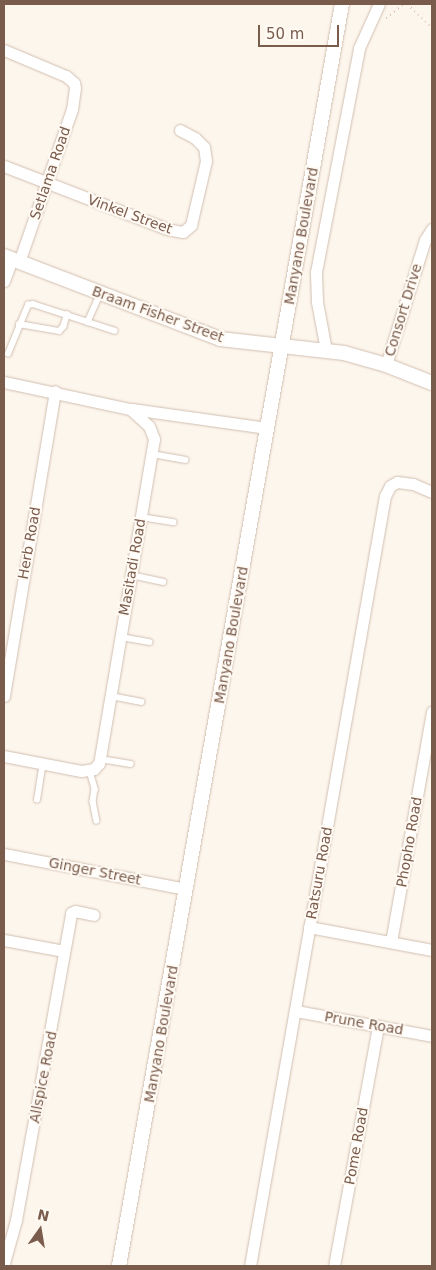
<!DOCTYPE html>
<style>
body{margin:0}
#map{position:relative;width:436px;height:1270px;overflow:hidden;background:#fdf6ec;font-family:"DejaVu Sans",sans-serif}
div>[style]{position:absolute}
.path>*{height:2px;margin-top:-1px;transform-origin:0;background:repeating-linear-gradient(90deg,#d9b8a5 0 1px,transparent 0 5px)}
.roads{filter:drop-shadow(0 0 1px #d1beb0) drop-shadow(0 0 1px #d1beb0)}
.service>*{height:5.5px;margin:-2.75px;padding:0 2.75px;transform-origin:2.75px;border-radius:2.75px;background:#fff}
.minor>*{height:11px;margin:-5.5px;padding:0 5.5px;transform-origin:5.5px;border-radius:5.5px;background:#fff}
.tertiary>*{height:14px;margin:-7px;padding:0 7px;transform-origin:7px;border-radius:7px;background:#fff}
span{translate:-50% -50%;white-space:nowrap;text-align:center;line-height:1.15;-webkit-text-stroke:4px #fffaf3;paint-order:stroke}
.street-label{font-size:14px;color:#7a5c4d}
.frame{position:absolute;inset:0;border:5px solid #7a5c4d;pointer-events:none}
.north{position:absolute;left:15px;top:1205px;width:50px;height:50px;-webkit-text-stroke:4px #fffaf3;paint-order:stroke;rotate:13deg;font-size:14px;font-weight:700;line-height:20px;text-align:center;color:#7a5c4d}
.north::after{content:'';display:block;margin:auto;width:18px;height:22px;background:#7a5c4d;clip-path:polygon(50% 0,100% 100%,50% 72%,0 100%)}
.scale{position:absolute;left:258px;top:25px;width:81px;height:22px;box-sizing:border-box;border:2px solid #7a5c4d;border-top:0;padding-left:6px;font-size:15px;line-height:18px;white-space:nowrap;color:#7a5c4d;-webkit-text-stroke:4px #fffaf3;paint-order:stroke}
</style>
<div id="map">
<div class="path">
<div style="left:407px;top:4px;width:35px;rotate:44deg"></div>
<div style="left:386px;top:18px;width:22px;rotate:-39deg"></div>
</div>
<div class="roads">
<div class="service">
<div style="left:101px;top:293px;width:32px;rotate:114deg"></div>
<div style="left:88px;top:322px;width:28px;rotate:18deg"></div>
<div style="left:19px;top:324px;width:41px;rotate:9.9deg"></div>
<div style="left:59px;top:331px;width:6px;rotate:-45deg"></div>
<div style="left:63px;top:327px;width:13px;rotate:-72deg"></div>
<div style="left:8px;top:354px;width:53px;rotate:-67.8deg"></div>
<div style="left:28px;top:305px;width:5px;rotate:-11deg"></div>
<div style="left:33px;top:304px;width:58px;rotate:18.1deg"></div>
<div style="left:152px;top:454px;width:34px;rotate:10deg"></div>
<div style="left:141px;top:517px;width:33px;rotate:9deg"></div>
<div style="left:131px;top:575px;width:33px;rotate:12deg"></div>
<div style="left:121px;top:637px;width:29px;rotate:10deg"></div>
<div style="left:111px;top:696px;width:31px;rotate:11deg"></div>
<div style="left:100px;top:759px;width:31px;rotate:9deg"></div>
<div style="left:90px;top:771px;width:19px;rotate:74deg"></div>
<div style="left:95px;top:789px;width:12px;rotate:99deg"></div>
<div style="left:93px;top:801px;width:20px;rotate:79deg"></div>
<div style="left:37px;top:800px;width:36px;rotate:-81deg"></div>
</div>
<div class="minor">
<div style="left:4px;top:50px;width:67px;rotate:22.8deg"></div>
<div style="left:66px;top:76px;width:11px;rotate:41deg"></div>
<div style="left:74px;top:83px;width:5px;rotate:79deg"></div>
<div style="left:75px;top:88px;width:21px;rotate:98deg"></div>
<div style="left:72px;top:109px;width:162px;rotate:109.1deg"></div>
<div style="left:4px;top:166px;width:175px;rotate:21.1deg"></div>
<div style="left:167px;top:229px;width:16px;rotate:11deg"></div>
<div style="left:183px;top:232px;width:11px;rotate:-41deg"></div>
<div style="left:191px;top:225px;width:66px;rotate:-76.8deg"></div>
<div style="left:206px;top:161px;width:14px;rotate:-98deg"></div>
<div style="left:204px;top:147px;width:13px;rotate:-135deg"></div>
<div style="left:195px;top:138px;width:17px;rotate:-152deg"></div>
<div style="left:4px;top:281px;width:23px;rotate:-70deg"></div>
<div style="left:326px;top:350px;width:49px;rotate:-100.6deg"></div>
<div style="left:317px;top:302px;width:30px;rotate:-92deg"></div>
<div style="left:316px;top:272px;width:228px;rotate:-79.1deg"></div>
<div style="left:359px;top:48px;width:48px;rotate:-65.6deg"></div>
<div style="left:386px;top:365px;width:131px;rotate:-72.7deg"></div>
<div style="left:425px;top:240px;width:13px;rotate:-58deg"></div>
<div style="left:4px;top:382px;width:129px;rotate:12.1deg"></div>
<div style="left:130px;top:409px;width:25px;rotate:42deg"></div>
<div style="left:149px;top:426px;width:14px;rotate:69deg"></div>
<div style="left:154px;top:439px;width:329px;rotate:99.6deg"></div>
<div style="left:99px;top:763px;width:8px;rotate:130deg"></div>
<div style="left:94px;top:769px;width:13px;rotate:171deg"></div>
<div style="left:81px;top:771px;width:78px;rotate:-169deg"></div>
<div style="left:132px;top:409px;width:136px;rotate:8deg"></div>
<div style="left:4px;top:696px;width:309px;rotate:-80.5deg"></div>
<div style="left:4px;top:854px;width:185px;rotate:10.9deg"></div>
<div style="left:309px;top:927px;width:125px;rotate:10.6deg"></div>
<div style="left:4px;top:940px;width:61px;rotate:10.4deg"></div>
<div style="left:391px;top:942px;width:234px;rotate:-79.9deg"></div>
<div style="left:296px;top:1011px;width:138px;rotate:10.4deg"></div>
<div style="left:4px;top:1263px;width:45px;rotate:-74.4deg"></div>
<div style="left:16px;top:1220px;width:312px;rotate:-79.8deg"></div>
<div style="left:71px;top:913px;width:4px;rotate:-27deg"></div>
<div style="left:75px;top:911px;width:19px;rotate:12deg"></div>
<div style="left:250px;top:1266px;width:782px;rotate:-80.06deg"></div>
<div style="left:385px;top:496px;width:11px;rotate:-63deg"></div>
<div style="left:390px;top:486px;width:8px;rotate:-30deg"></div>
<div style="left:397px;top:482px;width:16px;rotate:7deg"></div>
<div style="left:413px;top:484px;width:21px;rotate:23deg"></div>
<div style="left:334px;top:1266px;width:244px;rotate:-79.6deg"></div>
</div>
<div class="tertiary">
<div style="left:4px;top:256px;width:231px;rotate:21deg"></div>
<div style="left:220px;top:339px;width:125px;rotate:6.4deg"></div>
<div style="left:344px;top:353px;width:44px;rotate:15.9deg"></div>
<div style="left:386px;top:365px;width:49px;rotate:21.4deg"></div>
<div style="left:119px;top:1266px;width:1282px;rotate:-79.98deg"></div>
</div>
</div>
<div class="street-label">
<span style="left:50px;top:173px;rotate:-71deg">Setlama Road</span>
<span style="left:130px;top:214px;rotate:20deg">Vinkel Street</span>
<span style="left:301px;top:236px;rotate:-80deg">Manyano Boulevard</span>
<span style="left:403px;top:310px;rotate:-73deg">Consort Drive</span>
<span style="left:158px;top:314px;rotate:20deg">Braam Fisher Street</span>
<span style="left:29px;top:543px;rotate:-80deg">Herb Road</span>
<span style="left:132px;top:567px;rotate:-80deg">Masitadi Road</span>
<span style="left:231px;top:635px;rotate:-80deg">Manyano Boulevard</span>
<span style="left:409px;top:842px;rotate:-80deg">Phopho Road</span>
<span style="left:95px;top:871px;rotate:11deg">Ginger Street</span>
<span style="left:319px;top:873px;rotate:-80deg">Ratsuru Road</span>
<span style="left:364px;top:1023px;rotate:10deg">Prune Road</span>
<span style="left:161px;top:1034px;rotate:-80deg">Manyano Boulevard</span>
<span style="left:43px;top:1077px;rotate:-79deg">Allspice Road</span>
<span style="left:356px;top:1146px;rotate:-80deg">Pome Road</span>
</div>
<div class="frame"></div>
<div class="north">N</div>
<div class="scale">50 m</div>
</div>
